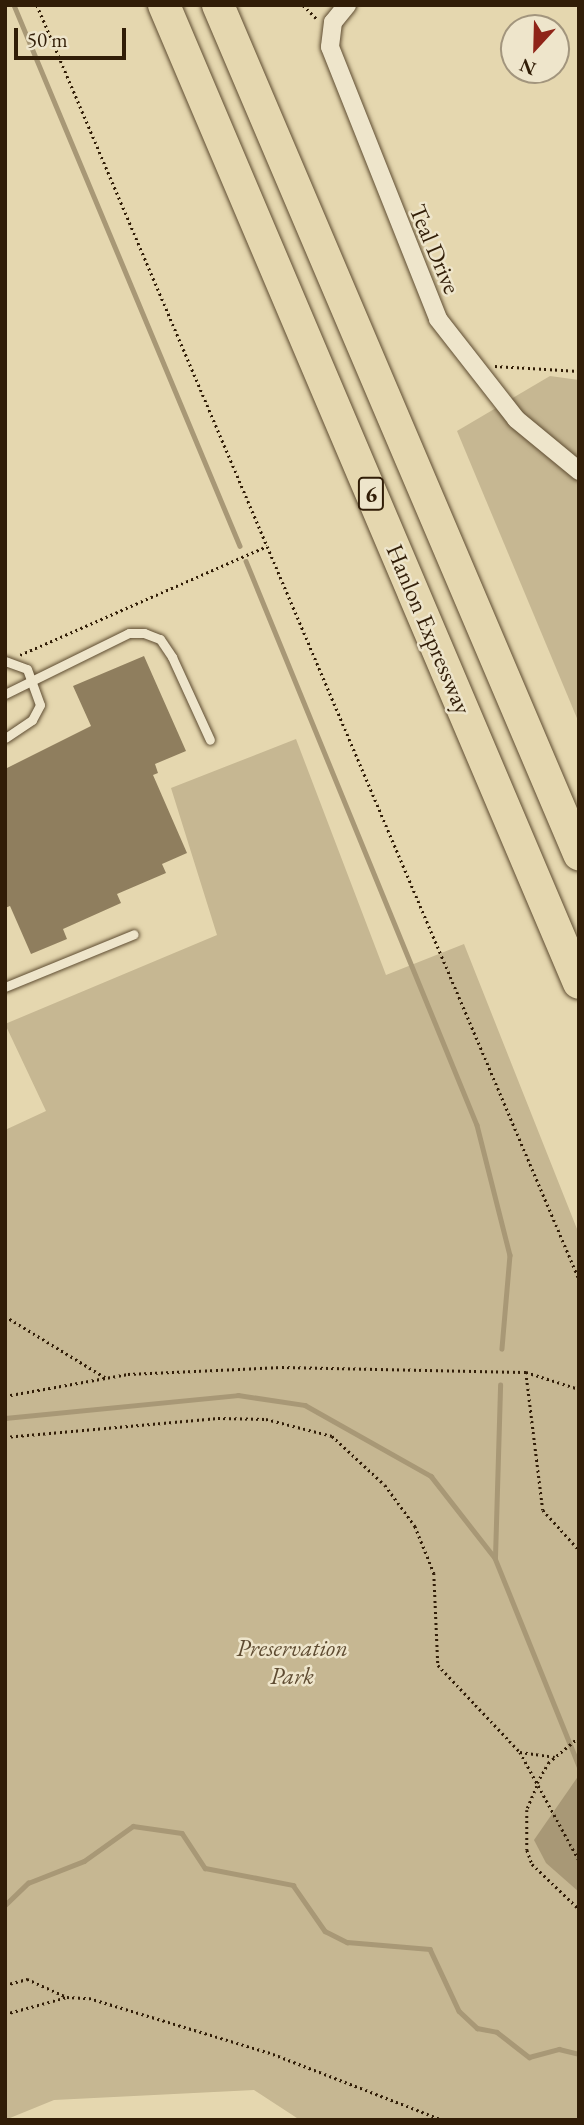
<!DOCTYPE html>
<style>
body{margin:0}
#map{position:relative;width:584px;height:2125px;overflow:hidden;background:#e5d7af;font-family:"EB Garamond",serif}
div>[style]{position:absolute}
.green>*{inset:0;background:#c6b792}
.water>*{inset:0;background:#a89876}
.stream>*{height:4.5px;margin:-2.25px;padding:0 2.25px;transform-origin:2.25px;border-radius:2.25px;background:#a89876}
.building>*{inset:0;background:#8f7e5e}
.path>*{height:2.5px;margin-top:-1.25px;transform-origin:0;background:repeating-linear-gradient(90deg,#311d07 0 2px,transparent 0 5.5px)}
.roads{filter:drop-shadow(0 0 2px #5e4c31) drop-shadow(0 0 2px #5e4c31)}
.lane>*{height:9px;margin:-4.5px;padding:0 4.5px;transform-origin:4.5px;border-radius:4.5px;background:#eee5cb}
.street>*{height:18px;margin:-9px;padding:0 9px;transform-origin:9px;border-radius:9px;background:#eee5cb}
.highway>*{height:32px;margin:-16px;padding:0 16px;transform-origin:16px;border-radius:16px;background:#e5d7af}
span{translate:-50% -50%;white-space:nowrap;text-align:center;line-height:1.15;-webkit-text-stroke:5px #eee5cb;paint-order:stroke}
.shield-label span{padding:2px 5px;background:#eee5cb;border:2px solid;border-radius:5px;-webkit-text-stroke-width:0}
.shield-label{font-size:23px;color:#311d07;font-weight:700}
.street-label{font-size:24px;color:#311d07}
.park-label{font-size:24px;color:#5e4b31;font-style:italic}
.frame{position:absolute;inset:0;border:7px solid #311d07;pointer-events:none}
.north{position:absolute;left:500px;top:14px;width:70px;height:70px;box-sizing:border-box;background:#eee5cb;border:2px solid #a2957d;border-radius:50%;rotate:202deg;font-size:19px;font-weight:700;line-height:28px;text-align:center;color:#311d07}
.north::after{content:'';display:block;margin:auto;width:24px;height:32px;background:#8f2418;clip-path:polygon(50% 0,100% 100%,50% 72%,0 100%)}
.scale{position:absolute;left:14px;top:28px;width:112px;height:32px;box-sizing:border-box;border:4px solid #311d07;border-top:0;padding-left:9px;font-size:21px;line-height:24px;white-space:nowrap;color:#311d07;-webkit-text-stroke:5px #eee5cb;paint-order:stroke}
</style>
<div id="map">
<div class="green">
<div style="clip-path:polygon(550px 376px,579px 380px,579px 723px,457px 431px)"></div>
<div style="clip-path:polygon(296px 739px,386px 975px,464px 944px,579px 1234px,579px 2120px,300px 2120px,254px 2090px,54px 2100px,5px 2120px,5px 1130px,46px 1111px,5px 1024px,217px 935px,171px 788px)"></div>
</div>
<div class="water">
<div style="clip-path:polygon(579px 1775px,579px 1892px,546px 1863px,534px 1840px)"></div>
</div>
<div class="stream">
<div style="left:14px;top:5px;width:586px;rotate:67.33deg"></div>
<div style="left:246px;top:561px;width:609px;rotate:67.73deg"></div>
<div style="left:477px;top:1125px;width:134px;rotate:75.8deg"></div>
<div style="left:510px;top:1255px;width:94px;rotate:94.9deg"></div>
<div style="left:5px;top:1418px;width:234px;rotate:-5.6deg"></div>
<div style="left:238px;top:1395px;width:68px;rotate:8.5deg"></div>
<div style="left:305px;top:1405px;width:145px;rotate:29.4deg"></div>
<div style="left:431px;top:1476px;width:104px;rotate:52deg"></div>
<div style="left:495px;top:1558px;width:224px;rotate:68deg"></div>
<div style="left:495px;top:1557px;width:172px;rotate:-88.3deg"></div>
<div style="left:5px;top:1905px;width:32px;rotate:-44deg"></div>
<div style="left:28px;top:1883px;width:60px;rotate:-21.4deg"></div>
<div style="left:84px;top:1861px;width:60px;rotate:-35.5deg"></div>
<div style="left:133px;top:1826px;width:49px;rotate:8.1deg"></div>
<div style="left:182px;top:1833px;width:42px;rotate:56.7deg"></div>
<div style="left:205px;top:1868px;width:90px;rotate:10.9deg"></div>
<div style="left:293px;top:1885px;width:56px;rotate:55.2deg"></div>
<div style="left:325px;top:1931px;width:25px;rotate:27deg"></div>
<div style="left:347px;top:1942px;width:83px;rotate:4.8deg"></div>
<div style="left:430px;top:1949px;width:68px;rotate:64.9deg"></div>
<div style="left:459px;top:2011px;width:25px;rotate:43deg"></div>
<div style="left:477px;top:2028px;width:20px;rotate:11deg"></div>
<div style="left:497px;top:2032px;width:41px;rotate:38deg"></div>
<div style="left:529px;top:2057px;width:31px;rotate:-15deg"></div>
<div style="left:559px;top:2049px;width:21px;rotate:14deg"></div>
</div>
<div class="building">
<div style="clip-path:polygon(144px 656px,186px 751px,155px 764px,158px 773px,153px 775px,187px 853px,162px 864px,166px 873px,117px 894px,121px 903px,63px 929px,67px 939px,31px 954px,10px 906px,5px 908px,5px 769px,91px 726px,73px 686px)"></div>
</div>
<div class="path">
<div style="left:37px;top:5px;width:1384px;rotate:66.95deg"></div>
<div style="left:303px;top:5px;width:21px;rotate:45deg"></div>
<div style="left:495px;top:366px;width:84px;rotate:3.4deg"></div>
<div style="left:20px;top:655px;width:270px;rotate:-23.8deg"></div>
<div style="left:5px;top:1316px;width:119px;rotate:31.5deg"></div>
<div style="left:526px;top:1372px;width:139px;rotate:83deg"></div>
<div style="left:543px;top:1510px;width:54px;rotate:48deg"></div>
<div style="left:5px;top:1396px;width:125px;rotate:-10.1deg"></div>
<div style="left:128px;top:1374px;width:154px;rotate:-2.6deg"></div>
<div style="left:282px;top:1367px;width:244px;rotate:1.2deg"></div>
<div style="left:526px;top:1372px;width:56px;rotate:17.8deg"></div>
<div style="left:5px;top:1437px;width:214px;rotate:-5.1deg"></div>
<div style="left:218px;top:1418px;width:48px;rotate:1.2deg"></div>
<div style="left:266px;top:1419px;width:68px;rotate:14.4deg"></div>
<div style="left:332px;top:1436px;width:72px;rotate:42.8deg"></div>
<div style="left:385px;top:1485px;width:51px;rotate:53.8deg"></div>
<div style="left:415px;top:1526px;width:51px;rotate:68deg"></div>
<div style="left:434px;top:1573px;width:92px;rotate:87.5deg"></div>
<div style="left:438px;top:1665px;width:120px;rotate:46.7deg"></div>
<div style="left:520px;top:1752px;width:123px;rotate:61.4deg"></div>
<div style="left:520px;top:1752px;width:35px;rotate:8deg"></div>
<div style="left:537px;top:1783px;width:23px;rotate:-61deg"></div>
<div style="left:548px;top:1763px;width:40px;rotate:-40deg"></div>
<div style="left:537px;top:1786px;width:26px;rotate:113deg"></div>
<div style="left:527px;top:1810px;width:40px;rotate:90deg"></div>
<div style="left:527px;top:1850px;width:15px;rotate:70deg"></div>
<div style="left:532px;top:1864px;width:65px;rotate:43.8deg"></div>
<div style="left:5px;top:1985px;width:23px;rotate:-15deg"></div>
<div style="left:27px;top:1979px;width:44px;rotate:24.2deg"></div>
<div style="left:5px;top:2014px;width:64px;rotate:-15.3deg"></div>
<div style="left:67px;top:1997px;width:22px;rotate:3deg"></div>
<div style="left:89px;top:1998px;width:192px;rotate:16.9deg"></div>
<div style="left:273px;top:2054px;width:182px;rotate:21.2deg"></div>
</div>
<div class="roads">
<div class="lane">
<div style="left:5px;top:661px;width:23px;rotate:20deg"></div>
<div style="left:27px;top:669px;width:38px;rotate:70deg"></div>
<div style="left:40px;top:705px;width:17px;rotate:118deg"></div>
<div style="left:32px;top:720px;width:32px;rotate:146deg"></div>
<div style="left:5px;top:694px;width:138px;rotate:-26.2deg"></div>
<div style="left:129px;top:633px;width:15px"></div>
<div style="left:144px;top:633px;width:17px;rotate:21deg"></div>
<div style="left:160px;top:639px;width:22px;rotate:56deg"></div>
<div style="left:172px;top:657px;width:91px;rotate:65.4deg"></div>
<div style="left:5px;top:987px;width:139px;rotate:-22.3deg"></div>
</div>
<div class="street">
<div style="left:347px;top:5px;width:22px;rotate:129deg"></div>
<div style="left:333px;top:22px;width:25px;rotate:97deg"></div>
<div style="left:330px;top:47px;width:293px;rotate:68.3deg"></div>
<div style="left:438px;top:319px;width:127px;rotate:52deg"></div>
<div style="left:516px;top:419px;width:82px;rotate:39.5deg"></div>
</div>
<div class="highway">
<div style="left:164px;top:5px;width:1062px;rotate:67.01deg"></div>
<div style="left:218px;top:5px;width:923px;rotate:66.96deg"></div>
</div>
</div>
<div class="shield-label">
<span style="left:371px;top:494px">6</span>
</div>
<div class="street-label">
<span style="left:435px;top:249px;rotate:67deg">Teal Drive</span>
<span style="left:429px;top:629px;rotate:67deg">Hanlon Expressway</span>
</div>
<div class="park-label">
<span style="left:292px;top:1662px">Preservation<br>Park</span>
</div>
<div class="frame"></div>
<div class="north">N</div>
<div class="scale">50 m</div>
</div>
